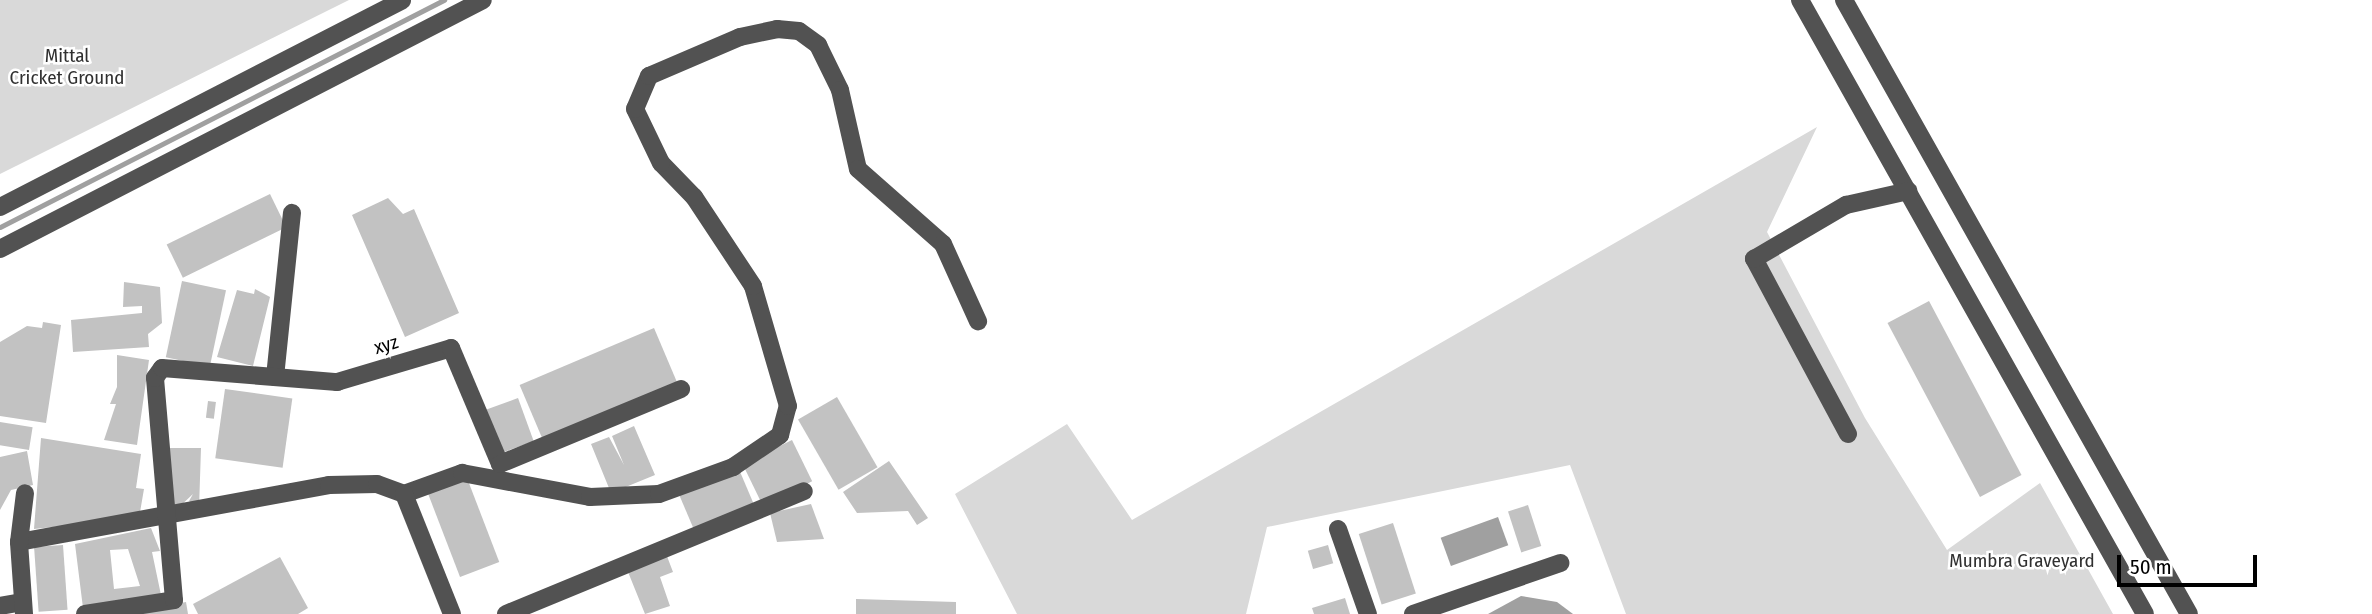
<!DOCTYPE html>
<style>
body{margin:0}
#map{position:relative;width:2372px;height:614px;overflow:hidden;background:#fff;font-family:"Fira Sans Condensed",sans-serif}
div>[style]{position:absolute}
.green>*{inset:0;background:#d9d9d9}
.water>*{inset:0;background:#a0a0a0;transform-origin:0 0}
.stream>*{height:5px;margin:-2.5px;padding:0 2.5px;transform-origin:2.5px;border-radius:2.5px;background:#a0a0a0}
.building>*{inset:0;background:#c2c2c2;transform-origin:0 0}
.minor>*{height:18px;margin:-9px;padding:0 9px;transform-origin:9px;border-radius:9px;background:#525252}
span{translate:-50% -50%;white-space:nowrap;text-align:center;line-height:1.15;-webkit-text-stroke:5px #fff;paint-order:stroke}
.park-label{font-size:19px;color:#303030}
.street-label{font-size:19px;color:#000}
.scale{position:absolute;left:2117px;top:555px;width:140px;height:32px;box-sizing:border-box;border:4px solid #000;border-top:0;padding-left:9px;font-size:21px;line-height:24px;white-space:nowrap;color:#000;-webkit-text-stroke:5px #fff;paint-order:stroke}
</style>
<div id="map">
<div class="green">
<div style="clip-path:polygon(0 0,349px 0,0 174px)"></div>
<div style="clip-path:polygon(1817px 127px,1767px 232px,1865px 418px,1947px 550px,2040px 483px,2113px 614px,1626px 614px,1570px 465px,1267px 527px,1246px 614px,1017px 614px,955px 494px,1067px 424px,1132px 520px)"></div>
</div>
<div class="water">
<div style="left:1498px;top:517px;width:30px;height:61px;rotate:70deg"></div>
<div style="clip-path:polygon(1521px 596px,1557px 602px,1573px 614px,1488px 614px)"></div>
</div>
<div class="stream">
<div style="left:0;top:227px;width:499px;rotate:-27.1deg"></div>
</div>
<div class="building">
<div style="left:270px;top:194px;width:37px;height:115px;rotate:64deg"></div>
<div style="clip-path:polygon(388px 198px,403px 214px,414px 209px,459px 313px,405px 337px,352px 215px)"></div>
<div style="left:182px;top:281px;width:45px;height:78px;rotate:12deg"></div>
<div style="clip-path:polygon(124px 282px,160px 287px,162px 323px,148px 334px,149px 347px,73px 352px,71px 320px,142px 313px,142px 306px,123px 307px)"></div>
<div style="clip-path:polygon(255px 289px,270px 297px,253px 366px,217px 357px,237px 290px,254px 294px)"></div>
<div style="left:1929px;top:301px;width:197px;height:47px;rotate:62deg"></div>
<div style="clip-path:polygon(43px 322px,61px 325px,46px 423px,0 416px,0 342px,27px 326px,42px 328px)"></div>
<div style="left:654px;top:328px;width:60px;height:146px;rotate:67deg"></div>
<div style="clip-path:polygon(117px 355px,149px 360px,137px 445px,104px 440px,116px 404px,110px 404px,117px 387px)"></div>
<div style="left:225px;top:389px;width:68px;height:70px;rotate:8deg"></div>
<div style="left:837px;top:397px;width:81px;height:45px;rotate:60deg"></div>
<div style="left:518px;top:398px;width:46px;height:35px;rotate:70deg"></div>
<div style="left:208px;top:401px;width:8px;height:17px;rotate:7deg"></div>
<div style="left:0;top:422px;width:33px;height:23px;rotate:9deg"></div>
<div style="clip-path:polygon(634px 426px,655px 475px,611px 493px,591px 444px,609px 437px,624px 465px,612px 436px)"></div>
<div style="clip-path:polygon(41px 438px,141px 454px,136px 488px,144px 489px,139px 518px,34px 529px)"></div>
<div style="left:792px;top:440px;width:46px;height:55px;rotate:64deg"></div>
<div style="clip-path:polygon(168px 448px,201px 448px,199px 509px,189px 501px,193px 494px,177px 509px,168px 503px)"></div>
<div style="clip-path:polygon(27px 451px,33px 485px,11px 490px,0 510px,0 457px)"></div>
<div style="clip-path:polygon(889px 461px,928px 518px,917px 525px,908px 511px,857px 513px,843px 492px)"></div>
<div style="left:738px;top:467px;width:40px;height:65px;rotate:67deg"></div>
<div style="left:467px;top:478px;width:90px;height:42px;rotate:69deg"></div>
<div style="clip-path:polygon(811px 504px,824px 539px,777px 542px,770px 513px)"></div>
<div style="left:1528px;top:505px;width:43px;height:21px;rotate:72deg"></div>
<div style="left:1393px;top:523px;width:74px;height:36px;rotate:72deg"></div>
<div style="clip-path:polygon(evenodd,151px 528px,160px 551px,152px 552px,161px 595px,83px 608px,75px 544px,151px 528px,128px 549px,140px 586px,114px 589px,110px 550px,128px 549px)"></div>
<div style="left:63px;top:545px;width:65px;height:29px;rotate:86deg"></div>
<div style="left:1328px;top:545px;width:19px;height:21px;rotate:74deg"></div>
<div style="clip-path:polygon(665px 551px,673px 572px,660px 577px,670px 606px,645px 614px,626px 567px)"></div>
<div style="clip-path:polygon(280px 557px,308px 608px,298px 614px,198px 614px,193px 604px)"></div>
<div style="clip-path:polygon(1345px 598px,1350px 614px,1314px 614px,1312px 608px)"></div>
<div style="clip-path:polygon(856px 599px,956px 602px,956px 614px,856px 614px)"></div>
<div style="clip-path:polygon(186px 602px,188px 614px,132px 614px,131px 613px)"></div>
</div>
<div class="minor">
<div style="left:1800px;top:0;width:704px;rotate:60.67deg"></div>
<div style="left:1844px;top:0;width:704px;rotate:60.67deg"></div>
<div style="left:0;top:207px;width:452px;rotate:-27.2deg"></div>
<div style="left:0;top:249px;width:543px;rotate:-27.27deg"></div>
<div style="left:275px;top:377px;width:165px;rotate:-84.1deg"></div>
<div style="left:1848px;top:434px;width:199px;rotate:-118.2deg"></div>
<div style="left:1754px;top:259px;width:107px;rotate:-30.4deg"></div>
<div style="left:1846px;top:205px;width:64px;rotate:-12.7deg"></div>
<div style="left:404px;top:494px;width:62px;rotate:-19.9deg"></div>
<div style="left:462px;top:473px;width:130px;rotate:10.6deg"></div>
<div style="left:590px;top:497px;width:69px;rotate:-2.5deg"></div>
<div style="left:659px;top:494px;width:79px;rotate:-20deg"></div>
<div style="left:733px;top:467px;width:57px;rotate:-34.2deg"></div>
<div style="left:780px;top:435px;width:30px;rotate:-75deg"></div>
<div style="left:788px;top:406px;width:125px;rotate:-106.3deg"></div>
<div style="left:753px;top:286px;width:107px;rotate:-123.5deg"></div>
<div style="left:694px;top:197px;width:47px;rotate:-134.1deg"></div>
<div style="left:661px;top:163px;width:60px;rotate:-115.7deg"></div>
<div style="left:635px;top:109px;width:36px;rotate:-67deg"></div>
<div style="left:649px;top:76px;width:99px;rotate:-23.2deg"></div>
<div style="left:740px;top:37px;width:38px;rotate:-12deg"></div>
<div style="left:777px;top:29px;width:22px;rotate:5deg"></div>
<div style="left:799px;top:31px;width:24px;rotate:36deg"></div>
<div style="left:818px;top:45px;width:50px;rotate:63.9deg"></div>
<div style="left:840px;top:90px;width:81px;rotate:77.2deg"></div>
<div style="left:858px;top:169px;width:113px;rotate:41.4deg"></div>
<div style="left:943px;top:244px;width:85px;rotate:65.6deg"></div>
<div style="left:1338px;top:529px;width:90px;rotate:70.6deg"></div>
<div style="left:19px;top:542px;width:315px;rotate:-10.4deg"></div>
<div style="left:329px;top:485px;width:48px;rotate:-1.2deg"></div>
<div style="left:377px;top:484px;width:29px;rotate:20deg"></div>
<div style="left:404px;top:494px;width:129px;rotate:68.2deg"></div>
<div style="left:0;top:606px;width:22px;rotate:-10deg"></div>
<div style="left:24px;top:614px;width:72px;rotate:-94deg"></div>
<div style="left:19px;top:542px;width:49px;rotate:-83deg"></div>
<div style="left:85px;top:614px;width:90px;rotate:-8.9deg"></div>
<div style="left:174px;top:600px;width:223px;rotate:-94.9deg"></div>
<div style="left:155px;top:378px;width:12px;rotate:-55deg"></div>
<div style="left:162px;top:368px;width:176px;rotate:4.6deg"></div>
<div style="left:337px;top:382px;width:119px;rotate:-16.6deg"></div>
<div style="left:451px;top:348px;width:126px;rotate:67.1deg"></div>
<div style="left:500px;top:464px;width:196px;rotate:-22.5deg"></div>
<div style="left:506px;top:614px;width:322px;rotate:-22.4deg"></div>
<div style="left:1413px;top:614px;width:156px;rotate:-19.1deg"></div>
</div>
<div class="park-label">
<span style="left:67px;top:67px">Mittal<br>Cricket Ground</span>
<span style="left:2022px;top:561px">Mumbra Graveyard</span>
</div>
<div class="street-label">
<span style="left:386px;top:345px;rotate:-17deg">xyz</span>
</div>
<div class="scale">50 m</div>
</div>
